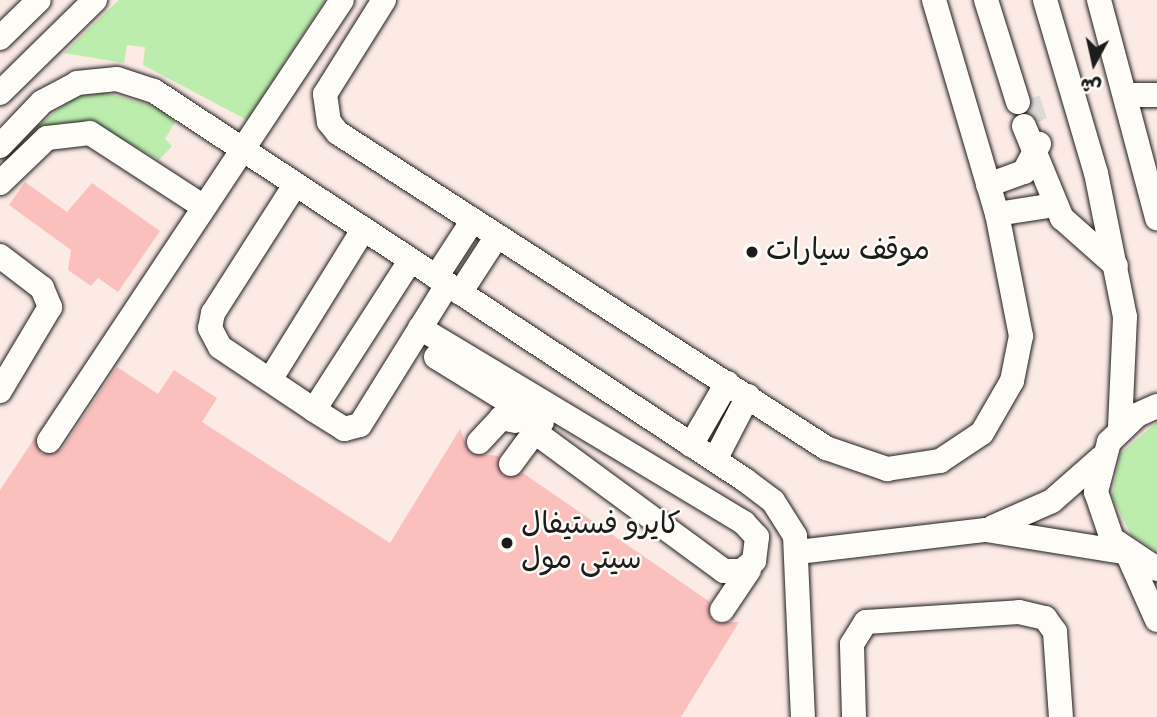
<!DOCTYPE html>
<meta charset="utf-8">
<style>
body{margin:0}
#map{position:relative;width:1157px;height:717px;overflow:hidden;background:#fdfcf7;font-family:"Indie Flower","Playpen Sans Arabic",sans-serif}
div>[style]{position:absolute}
.built>*{inset:0;background:#fceae5;transform-origin:0 0}
.green>*{inset:0;background:#bcedad}
.building>*{inset:0;background:#fbbfbc}
.minor-tunnel>*{height:24px;margin-top:-12px;transform-origin:0;background:repeating-linear-gradient(90deg,#dbdad6 0 24px,transparent 0 36px)}
.roads{filter:drop-shadow(0 0 2px #1c1c1c) drop-shadow(0 0 2px #1c1c1c)}
.minor>*{height:24px;margin:-12px;padding:0 12px;transform-origin:12px;border-radius:12px;background:#fdfcf7}
.dots>*{width:19px;height:19px;translate:-50% -50%;box-sizing:border-box;border:4px solid #fdfcf7;border-radius:50%}
span{translate:-50% -50%;white-space:nowrap;text-align:center;line-height:1.15;-webkit-text-stroke:5px #fdfcf7;paint-order:stroke}
.poi-label{font-size:30px;color:#1c1c1c}
.left{translate:0 -50%;text-align:left}
.north{position:absolute;left:1059px;top:28px;width:70px;height:70px;-webkit-text-stroke:5px #fdfcf7;paint-order:stroke;rotate:188deg;font-size:19px;font-weight:700;line-height:28px;text-align:center;color:#1c1c1c}
.north::after{content:'';display:block;margin:auto;width:24px;height:32px;background:#1c1c1c;clip-path:polygon(50% 0,100% 100%,50% 72%,0 100%)}
</style>
<div id="map">
<div class="built">
<div style="left:0;top:0;width:1157px;height:717px"></div>
</div>
<div class="green">
<div style="clip-path:polygon(119px 0,325px 0,247px 120px,143px 65px,145px 47px,127px 45px,124px 63px,64px 53px)"></div>
<div style="clip-path:polygon(98px 91px,158px 107px,175px 122px,165px 139px,172px 146px,159px 160px,102px 128px,64px 123px,33px 130px,71px 99px)"></div>
<div style="clip-path:polygon(1157px 422px,1157px 551px,1131px 535px,1112px 496px,1120px 454px)"></div>
</div>
<div class="building">
<div style="clip-path:polygon(1037px 97px,1043px 120px,1038px 122px,1029px 112px)"></div>
<div style="clip-path:polygon(25px 182px,67px 212px,92px 183px,160px 231px,118px 292px,98px 278px,91px 286px,68px 270px,71px 250px,9px 205px)"></div>
<div style="clip-path:polygon(117px 367px,158px 394px,174px 370px,217px 398px,202px 422px,390px 543px,460px 429px,470px 453px,499px 456px,503px 476px,523px 473px,710px 602px,713px 622px,739px 622px,681px 717px,0 717px,0 490px,36px 436px,41px 454px,62px 449px)"></div>
</div>
<div class="minor-tunnel">
<div style="left:1028px;top:99px;width:25px;rotate:72deg"></div>
</div>
<div class="roads">
<div class="minor">
<div style="left:384px;top:0;width:111px;rotate:122.1deg"></div>
<div style="left:325px;top:94px;width:28px;rotate:82deg"></div>
<div style="left:329px;top:122px;width:14px;rotate:51deg"></div>
<div style="left:338px;top:133px;width:581px;rotate:32.84deg"></div>
<div style="left:826px;top:448px;width:65px;rotate:19deg"></div>
<div style="left:887px;top:469px;width:54px;rotate:-8.6deg"></div>
<div style="left:940px;top:461px;width:50px;rotate:-33.7deg"></div>
<div style="left:982px;top:433px;width:60px;rotate:-60deg"></div>
<div style="left:1012px;top:381px;width:46px;rotate:-78.7deg"></div>
<div style="left:1021px;top:336px;width:124px;rotate:-101.1deg"></div>
<div style="left:997px;top:214px;width:223px;rotate:-106.4deg"></div>
<div style="left:986px;top:0;width:107px;rotate:72.6deg"></div>
<div style="left:1045px;top:0;width:180px;rotate:73.6deg"></div>
<div style="left:1096px;top:173px;width:147px;rotate:78.6deg"></div>
<div style="left:1125px;top:317px;width:111px;rotate:92.6deg"></div>
<div style="left:1099px;top:0;width:226px;rotate:75.1deg"></div>
<div style="left:0;top:38px;width:54px;rotate:-44.3deg"></div>
<div style="left:0;top:93px;width:133px;rotate:-44.4deg"></div>
<div style="left:1128px;top:95px;width:29px"></div>
<div style="left:1024px;top:126px;width:100px;rotate:67.6deg"></div>
<div style="left:1062px;top:218px;width:72px;rotate:41.6deg"></div>
<div style="left:0;top:146px;width:61px;rotate:-46.3deg"></div>
<div style="left:42px;top:102px;width:40px;rotate:-28deg"></div>
<div style="left:77px;top:83px;width:40px;rotate:-5.7deg"></div>
<div style="left:117px;top:79px;width:39px;rotate:18deg"></div>
<div style="left:154px;top:91px;width:708px;rotate:33.35deg"></div>
<div style="left:745px;top:480px;width:35px;rotate:37deg"></div>
<div style="left:773px;top:501px;width:41px;rotate:57.8deg"></div>
<div style="left:795px;top:536px;width:181px;rotate:87.5deg"></div>
<div style="left:0;top:183px;width:65px;rotate:-43.8deg"></div>
<div style="left:47px;top:138px;width:43px;rotate:-6.6deg"></div>
<div style="left:90px;top:133px;width:136px;rotate:33deg"></div>
<div style="left:295px;top:185px;width:152px;rotate:122.6deg"></div>
<div style="left:213px;top:313px;width:15px;rotate:101deg"></div>
<div style="left:210px;top:328px;width:21px;rotate:62deg"></div>
<div style="left:220px;top:347px;width:113px;rotate:33.8deg"></div>
<div style="left:314px;top:410px;width:36px;rotate:32deg"></div>
<div style="left:344px;top:429px;width:16px;rotate:-14deg"></div>
<div style="left:360px;top:425px;width:165px;rotate:-58.1deg"></div>
<div style="left:988px;top:185px;width:38px;rotate:-20deg"></div>
<div style="left:1024px;top:172px;width:32px;rotate:-62deg"></div>
<div style="left:997px;top:214px;width:59px;rotate:-8.8deg"></div>
<div style="left:0;top:256px;width:53px;rotate:37.3deg"></div>
<div style="left:42px;top:288px;width:21px;rotate:67deg"></div>
<div style="left:50px;top:307px;width:98px;rotate:120.8deg"></div>
<div style="left:436px;top:277px;width:68px;rotate:-57deg"></div>
<div style="left:460px;top:293px;width:68px;rotate:-57deg"></div>
<div style="left:420px;top:328px;width:378px;rotate:31deg"></div>
<div style="left:744px;top:523px;width:19px;rotate:47deg"></div>
<div style="left:757px;top:537px;width:24px;rotate:97deg"></div>
<div style="left:754px;top:561px;width:16px;rotate:142deg"></div>
<div style="left:741px;top:571px;width:17px;rotate:180deg"></div>
<div style="left:724px;top:571px;width:223px;rotate:-143.7deg"></div>
<div style="left:436px;top:357px;width:114px;rotate:31.7deg"></div>
<div style="left:270px;top:380px;width:176px;rotate:-58.2deg"></div>
<div style="left:1157px;top:406px;width:22px;rotate:156deg"></div>
<div style="left:1137px;top:415px;width:39px;rotate:136deg"></div>
<div style="left:1109px;top:442px;width:52px;rotate:104.6deg"></div>
<div style="left:1096px;top:492px;width:50px;rotate:71.2deg"></div>
<div style="left:1112px;top:539px;width:54px;rotate:33.7deg"></div>
<div style="left:314px;top:410px;width:177px;rotate:-57.2deg"></div>
<div style="left:49px;top:441px;width:529px;rotate:-56.4deg"></div>
<div style="left:479px;top:442px;width:33px;rotate:-47deg"></div>
<div style="left:501px;top:418px;width:15px;rotate:11deg"></div>
<div style="left:691px;top:445px;width:72px;rotate:-59.9deg"></div>
<div style="left:715px;top:460px;width:72px;rotate:-62.7deg"></div>
<div style="left:511px;top:464px;width:52px;rotate:-53.6deg"></div>
<div style="left:993px;top:527px;width:64px;rotate:-23.8deg"></div>
<div style="left:1052px;top:501px;width:65px;rotate:-41.3deg"></div>
<div style="left:798px;top:552px;width:189px;rotate:-6.7deg"></div>
<div style="left:986px;top:530px;width:140px;rotate:9.1deg"></div>
<div style="left:1128px;top:555px;width:71px;rotate:66deg"></div>
<div style="left:722px;top:610px;width:48px;rotate:-56deg"></div>
<div style="left:854px;top:717px;width:73px;rotate:-91.6deg"></div>
<div style="left:852px;top:644px;width:26px;rotate:-58deg"></div>
<div style="left:866px;top:622px;width:153px;rotate:-3.7deg"></div>
<div style="left:1019px;top:612px;width:27px;rotate:13deg"></div>
<div style="left:1045px;top:618px;width:17px;rotate:54deg"></div>
<div style="left:1055px;top:632px;width:85px;rotate:86deg"></div>
</div>
</div>
<div class="dots">
<div style="left:752px;top:252px;background:#1c1c1c"></div>
<div style="left:507px;top:543px;background:#1c1c1c"></div>
</div>
<div class="poi-label">
<span class="left" style="left:766px;top:252px">موقف سيارات</span>
<span class="left" style="left:521px;top:543px">كايرو فستيفال<br>سيتى مول</span>
</div>
<div class="north">ش</div>
</div>
